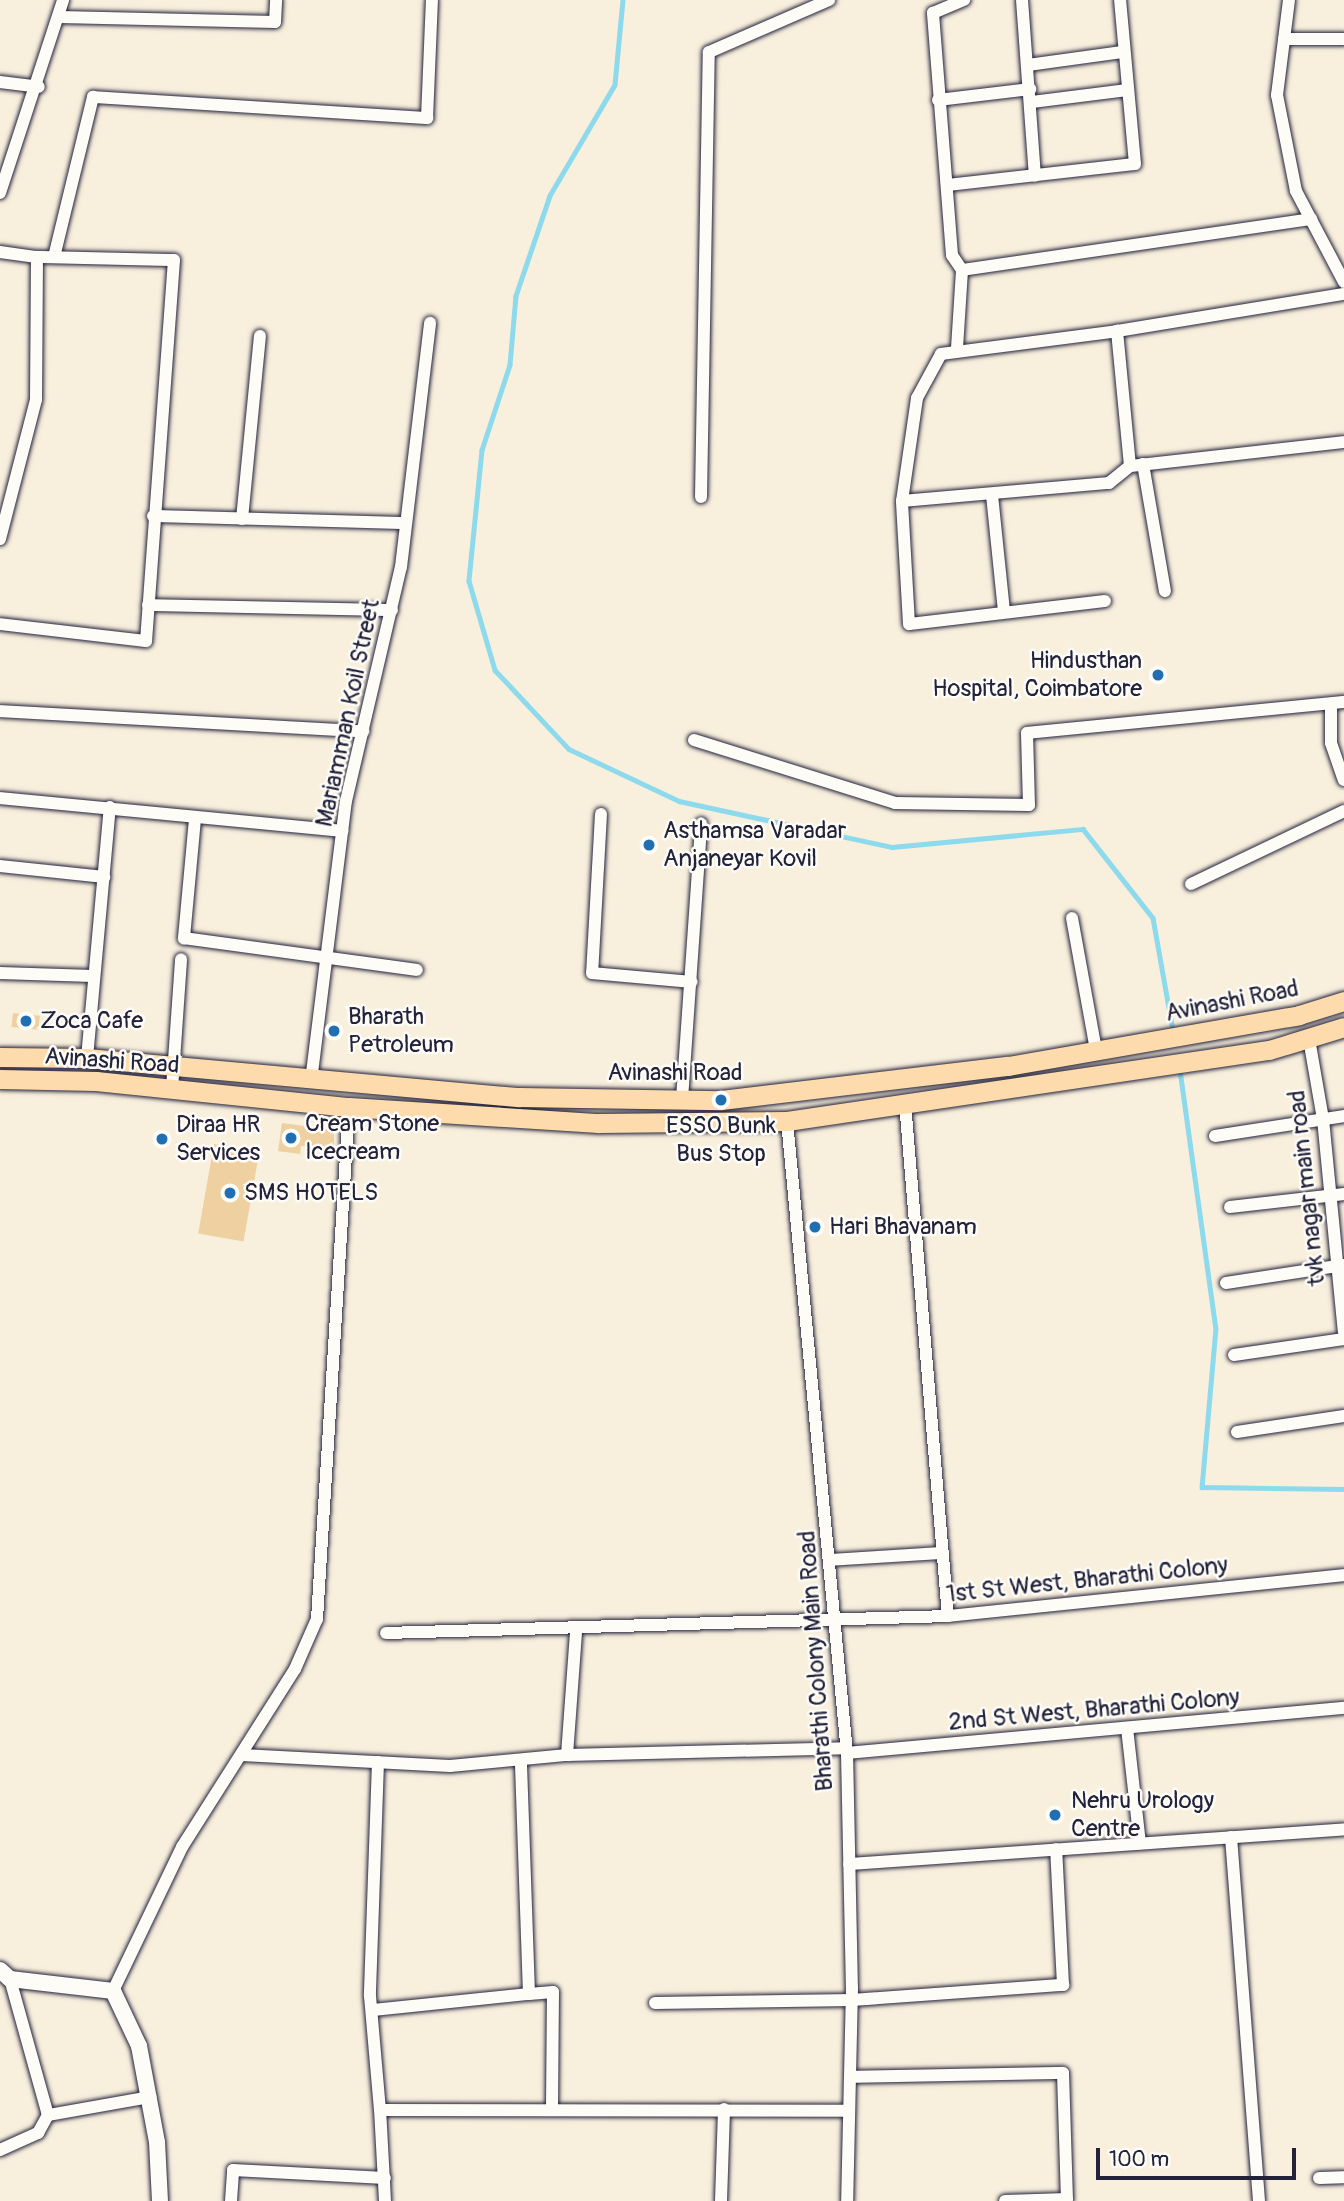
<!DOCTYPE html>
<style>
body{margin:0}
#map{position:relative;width:1344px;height:2201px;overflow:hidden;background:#f8efdd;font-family:Pangolin,sans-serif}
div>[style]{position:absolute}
.stream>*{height:4.5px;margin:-2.25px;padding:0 2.25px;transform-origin:2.25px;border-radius:2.25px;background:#8edaed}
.building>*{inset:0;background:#eed0a1;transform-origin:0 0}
.roads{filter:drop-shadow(0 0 2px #22223b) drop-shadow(0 0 2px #22223b)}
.minor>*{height:12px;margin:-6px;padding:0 6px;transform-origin:6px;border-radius:6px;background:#fdfcf7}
.tertiary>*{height:16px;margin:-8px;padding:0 8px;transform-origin:8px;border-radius:8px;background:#fdfcf7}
.primary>*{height:19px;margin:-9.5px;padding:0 9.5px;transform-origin:9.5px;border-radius:9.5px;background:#fedbac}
.dots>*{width:19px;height:19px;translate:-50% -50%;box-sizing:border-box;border:4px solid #fdfcf7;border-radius:50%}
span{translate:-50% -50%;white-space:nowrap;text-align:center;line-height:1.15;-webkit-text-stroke:5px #fdfcf7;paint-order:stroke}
.poi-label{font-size:24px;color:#22223b}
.right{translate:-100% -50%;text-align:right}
.left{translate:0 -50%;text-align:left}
.street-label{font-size:24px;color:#22223b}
.scale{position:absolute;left:1096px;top:2148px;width:200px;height:32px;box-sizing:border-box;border:4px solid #22223b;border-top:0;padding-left:9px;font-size:21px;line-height:24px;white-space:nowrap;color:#22223b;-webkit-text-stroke:5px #fdfcf7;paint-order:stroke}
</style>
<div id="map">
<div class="stream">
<div style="left:623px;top:0;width:85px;rotate:95.4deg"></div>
<div style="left:615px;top:85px;width:129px;rotate:120.4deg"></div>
<div style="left:550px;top:196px;width:106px;rotate:108.8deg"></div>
<div style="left:516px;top:296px;width:69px;rotate:95deg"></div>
<div style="left:510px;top:365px;width:89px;rotate:108.2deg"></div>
<div style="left:482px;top:450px;width:132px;rotate:95.7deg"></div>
<div style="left:469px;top:581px;width:93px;rotate:73.7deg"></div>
<div style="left:495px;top:670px;width:108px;rotate:46.9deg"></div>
<div style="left:569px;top:749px;width:122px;rotate:25.3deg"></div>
<div style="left:679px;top:801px;width:218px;rotate:12.2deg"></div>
<div style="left:892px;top:847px;width:192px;rotate:-5.4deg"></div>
<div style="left:1083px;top:829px;width:113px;rotate:51.8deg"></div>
<div style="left:1153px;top:918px;width:114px;rotate:79.9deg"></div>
<div style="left:1180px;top:1070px;width:260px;rotate:82.1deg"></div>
<div style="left:1216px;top:1328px;width:160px;rotate:95deg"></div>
<div style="left:1202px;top:1487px;width:142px;rotate:0.8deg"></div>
</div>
<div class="building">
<div style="left:13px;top:1013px;width:27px;height:14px;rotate:6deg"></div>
<div style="clip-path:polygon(282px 1123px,334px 1130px,334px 1147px,301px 1146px,300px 1154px,278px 1151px)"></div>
<div style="left:214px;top:1144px;width:46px;height:91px;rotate:10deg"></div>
</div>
<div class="roads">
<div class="minor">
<div style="left:1022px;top:0;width:176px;rotate:85.8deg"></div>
<div style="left:1289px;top:0;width:96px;rotate:97.2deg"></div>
<div style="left:1277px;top:95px;width:98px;rotate:78.8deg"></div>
<div style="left:1296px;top:191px;width:103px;rotate:62.2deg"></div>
<div style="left:60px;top:17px;width:215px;rotate:1.3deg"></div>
<div style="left:275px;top:22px;width:22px;rotate:-87deg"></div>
<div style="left:1284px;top:39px;width:60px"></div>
<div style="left:1028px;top:65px;width:95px;rotate:-7.9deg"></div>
<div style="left:0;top:82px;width:39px;rotate:7deg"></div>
<div style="left:938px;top:100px;width:93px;rotate:-6.8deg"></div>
<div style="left:1032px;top:102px;width:96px;rotate:-7.2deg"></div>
<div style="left:947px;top:185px;width:189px;rotate:-6.4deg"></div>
<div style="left:1135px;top:164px;width:165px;rotate:-95.2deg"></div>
<div style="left:0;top:193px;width:203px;rotate:-71.9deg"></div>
<div style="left:0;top:252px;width:37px;rotate:8deg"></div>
<div style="left:54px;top:257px;width:165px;rotate:-76.3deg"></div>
<div style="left:93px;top:97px;width:335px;rotate:3.6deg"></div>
<div style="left:427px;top:118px;width:118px;rotate:-87.6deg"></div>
<div style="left:962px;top:270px;width:353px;rotate:-8.3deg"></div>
<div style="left:957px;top:348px;width:78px;rotate:-86.3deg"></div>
<div style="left:962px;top:270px;width:18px;rotate:-124deg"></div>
<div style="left:952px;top:255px;width:243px;rotate:-94.5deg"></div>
<div style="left:933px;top:13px;width:34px;rotate:-23deg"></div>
<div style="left:1143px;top:464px;width:129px;rotate:80.2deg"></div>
<div style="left:1130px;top:466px;width:136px;rotate:-95.5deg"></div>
<div style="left:1117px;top:331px;width:230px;rotate:-9.3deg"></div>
<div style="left:992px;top:495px;width:117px;rotate:84.1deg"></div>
<div style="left:701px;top:497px;width:445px;rotate:-89deg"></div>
<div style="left:709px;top:52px;width:131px;rotate:-23.4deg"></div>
<div style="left:902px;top:501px;width:208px;rotate:-5deg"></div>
<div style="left:1109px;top:483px;width:27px;rotate:-39deg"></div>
<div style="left:1130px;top:466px;width:215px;rotate:-6.4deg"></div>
<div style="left:153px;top:516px;width:251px;rotate:1.6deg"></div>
<div style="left:242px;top:519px;width:184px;rotate:-84.4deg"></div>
<div style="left:0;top:539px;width:144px;rotate:-75.5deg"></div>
<div style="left:36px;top:400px;width:143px;rotate:-89.6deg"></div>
<div style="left:37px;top:257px;width:137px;rotate:1.3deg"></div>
<div style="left:174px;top:260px;width:382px;rotate:94.2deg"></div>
<div style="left:146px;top:641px;width:147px;rotate:-173.4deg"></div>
<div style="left:1105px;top:601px;width:197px;rotate:173.3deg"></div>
<div style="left:909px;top:624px;width:123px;rotate:-93.3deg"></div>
<div style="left:902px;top:501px;width:104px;rotate:-81.7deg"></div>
<div style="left:917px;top:398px;width:50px;rotate:-61.4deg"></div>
<div style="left:941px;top:354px;width:177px;rotate:-7.4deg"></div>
<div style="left:148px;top:605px;width:244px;rotate:1.2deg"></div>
<div style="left:1331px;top:704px;width:39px;rotate:90deg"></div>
<div style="left:1331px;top:743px;width:39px;rotate:71deg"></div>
<div style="left:0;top:711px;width:364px;rotate:3.2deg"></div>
<div style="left:694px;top:740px;width:211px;rotate:17.4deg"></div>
<div style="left:895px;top:803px;width:134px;rotate:0.9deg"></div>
<div style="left:1029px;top:805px;width:72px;rotate:-91.6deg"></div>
<div style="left:1027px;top:733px;width:319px;rotate:-5.6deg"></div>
<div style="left:0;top:798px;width:344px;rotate:5.5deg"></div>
<div style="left:601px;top:814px;width:159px;rotate:93.2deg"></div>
<div style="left:592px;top:973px;width:100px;rotate:5.1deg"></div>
<div style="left:195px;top:819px;width:120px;rotate:95.3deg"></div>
<div style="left:184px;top:938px;width:235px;rotate:7.8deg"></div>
<div style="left:0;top:866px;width:105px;rotate:6deg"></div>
<div style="left:1191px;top:884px;width:170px;rotate:-25.5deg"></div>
<div style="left:1072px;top:918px;width:134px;rotate:79.7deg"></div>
<div style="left:0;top:973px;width:93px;rotate:1.8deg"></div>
<div style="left:1309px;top:1039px;width:81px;rotate:80.1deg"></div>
<div style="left:1323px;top:1119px;width:214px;rotate:84.4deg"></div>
<div style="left:87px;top:1058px;width:252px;rotate:-84.8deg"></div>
<div style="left:311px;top:1081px;width:282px;rotate:-82.9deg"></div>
<div style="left:346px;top:801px;width:240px;rotate:-76.8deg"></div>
<div style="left:401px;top:567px;width:246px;rotate:-83.2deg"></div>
<div style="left:172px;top:1089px;width:130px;rotate:-86deg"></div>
<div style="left:682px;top:1099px;width:276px;rotate:-86deg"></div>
<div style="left:905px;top:1103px;width:515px;rotate:85.21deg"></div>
<div style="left:787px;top:1121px;width:635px;rotate:84.58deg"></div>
<div style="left:847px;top:1753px;width:235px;rotate:88.8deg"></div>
<div style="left:852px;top:1988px;width:213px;rotate:91.3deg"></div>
<div style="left:1215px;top:1136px;width:131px;rotate:-8.8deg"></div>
<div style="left:1230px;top:1207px;width:115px;rotate:-6.5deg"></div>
<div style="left:1226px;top:1283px;width:119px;rotate:-8.7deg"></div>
<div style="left:1234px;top:1355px;width:111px;rotate:-8.3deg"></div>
<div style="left:1237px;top:1432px;width:108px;rotate:-8.5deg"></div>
<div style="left:829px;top:1560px;width:110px;rotate:-3.6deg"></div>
<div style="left:386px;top:1633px;width:562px;rotate:-1.73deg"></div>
<div style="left:948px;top:1616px;width:398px;rotate:-5.9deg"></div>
<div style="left:1127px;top:1728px;width:116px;rotate:83.6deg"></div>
<div style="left:847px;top:1753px;width:499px;rotate:-5.2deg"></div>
<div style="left:242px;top:1755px;width:208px;rotate:3deg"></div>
<div style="left:450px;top:1766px;width:118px;rotate:-5.4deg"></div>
<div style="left:567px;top:1755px;width:279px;rotate:-1.4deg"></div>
<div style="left:567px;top:1755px;width:124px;rotate:-85.8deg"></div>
<div style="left:378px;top:1762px;width:234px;rotate:92deg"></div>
<div style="left:370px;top:1996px;width:114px;rotate:85deg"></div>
<div style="left:1231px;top:1837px;width:365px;rotate:85.6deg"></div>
<div style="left:849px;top:1864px;width:496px;rotate:-4deg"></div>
<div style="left:10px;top:1979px;width:141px;rotate:74.4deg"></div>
<div style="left:113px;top:1991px;width:160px;rotate:-64.4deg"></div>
<div style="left:182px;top:1847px;width:211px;rotate:-57.6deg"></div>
<div style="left:295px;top:1669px;width:55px;rotate:-66.3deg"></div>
<div style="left:317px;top:1619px;width:513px;rotate:-86.42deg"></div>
<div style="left:529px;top:1994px;width:24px;rotate:-5deg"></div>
<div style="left:553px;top:1992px;width:117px;rotate:90.5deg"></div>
<div style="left:655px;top:2003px;width:197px;rotate:-0.9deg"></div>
<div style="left:852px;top:2000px;width:212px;rotate:-4.1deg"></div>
<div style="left:1063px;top:1985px;width:136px;rotate:-92.9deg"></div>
<div style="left:373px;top:2010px;width:157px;rotate:-5.9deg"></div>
<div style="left:529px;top:1994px;width:232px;rotate:-92deg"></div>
<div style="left:850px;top:2077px;width:213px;rotate:-1.1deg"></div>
<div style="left:1063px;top:2073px;width:126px;rotate:88.2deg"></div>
<div style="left:1067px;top:2199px;width:62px;rotate:178.2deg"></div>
<div style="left:0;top:2150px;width:42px;rotate:-24.1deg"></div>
<div style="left:38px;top:2133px;width:21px;rotate:-61deg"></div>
<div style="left:48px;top:2115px;width:104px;rotate:-10deg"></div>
<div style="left:1319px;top:2178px;width:25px;rotate:-2deg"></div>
<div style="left:231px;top:2201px;width:31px;rotate:-86deg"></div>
<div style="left:233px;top:2170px;width:152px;rotate:3deg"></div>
<div style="left:385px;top:2201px;width:91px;rotate:-93.1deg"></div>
<div style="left:380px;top:2110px;width:469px;rotate:0.1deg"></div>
<div style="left:721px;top:2201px;width:92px;rotate:-88.1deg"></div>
</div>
<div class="tertiary">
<div style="left:0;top:1970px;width:13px;rotate:42deg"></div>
<div style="left:10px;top:1979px;width:104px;rotate:6.6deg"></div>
<div style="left:113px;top:1991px;width:61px;rotate:64.7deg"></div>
<div style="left:139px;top:2046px;width:98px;rotate:79.4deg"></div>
<div style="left:157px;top:2142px;width:59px;rotate:87.1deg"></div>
</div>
<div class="primary">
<div style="left:0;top:1057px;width:87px;rotate:0.7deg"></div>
<div style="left:87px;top:1058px;width:434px;rotate:5.2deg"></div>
<div style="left:519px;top:1097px;width:202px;rotate:0.9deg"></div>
<div style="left:721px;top:1100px;width:289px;rotate:-6.8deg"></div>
<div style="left:1008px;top:1066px;width:295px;rotate:-9.9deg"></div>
<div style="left:1299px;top:1015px;width:47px;rotate:-17.3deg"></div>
<div style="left:0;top:1079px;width:96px;rotate:1.2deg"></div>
<div style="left:96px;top:1081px;width:254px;rotate:5.9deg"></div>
<div style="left:349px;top:1107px;width:250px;rotate:3.7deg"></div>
<div style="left:598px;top:1123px;width:189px;rotate:-0.6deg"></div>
<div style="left:787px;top:1121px;width:487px;rotate:-8.4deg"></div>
<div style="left:1269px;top:1050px;width:78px;rotate:-17deg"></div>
</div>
</div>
<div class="dots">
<div style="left:1158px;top:675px;background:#1f6fb2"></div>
<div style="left:649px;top:845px;background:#1f6fb2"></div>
<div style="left:26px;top:1021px;background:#1f6fb2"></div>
<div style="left:334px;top:1031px;background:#1f6fb2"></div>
<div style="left:721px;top:1100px;background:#1f6fb2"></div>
<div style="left:291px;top:1138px;background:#1f6fb2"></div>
<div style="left:162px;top:1139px;background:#1f6fb2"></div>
<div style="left:230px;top:1193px;background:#1f6fb2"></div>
<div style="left:815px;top:1227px;background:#1f6fb2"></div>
<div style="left:1055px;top:1815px;background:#1f6fb2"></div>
</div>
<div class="poi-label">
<span class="right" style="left:1142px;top:675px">Hindusthan<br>Hospital, Coimbatore</span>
<span class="left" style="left:663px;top:845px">Asthamsa Varadar<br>Anjaneyar Kovil</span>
<span class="left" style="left:348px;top:1031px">Bharath<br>Petroleum</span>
<span class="left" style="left:40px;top:1021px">Zoca Cafe</span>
<span class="left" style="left:305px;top:1138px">Cream Stone<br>Icecream</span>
<span class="left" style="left:176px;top:1139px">Diraa HR<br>Services</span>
<span style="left:721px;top:1140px">ESSO Bunk<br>Bus Stop</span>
<span class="left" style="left:244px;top:1193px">SMS HOTELS</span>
<span class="left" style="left:829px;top:1227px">Hari Bhavanam</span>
<span class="left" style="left:1071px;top:1815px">Nehru Urology<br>Centre</span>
</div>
<div class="street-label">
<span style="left:348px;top:713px;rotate:-78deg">Mariamman Koil Street</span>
<span style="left:1232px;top:1001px;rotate:-11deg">Avinashi Road</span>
<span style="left:112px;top:1061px;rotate:4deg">Avinashi Road</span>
<span style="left:675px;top:1073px">Avinashi Road</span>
<span style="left:1307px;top:1188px;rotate:-96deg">tvk nagar main road</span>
<span style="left:1087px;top:1580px;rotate:-6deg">1st St West, Bharathi Colony</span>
<span style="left:816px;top:1661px;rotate:-94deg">Bharathi Colony Main Road</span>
<span style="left:1094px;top:1710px;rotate:-5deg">2nd St West, Bharathi Colony</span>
</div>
<div class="scale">100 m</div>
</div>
